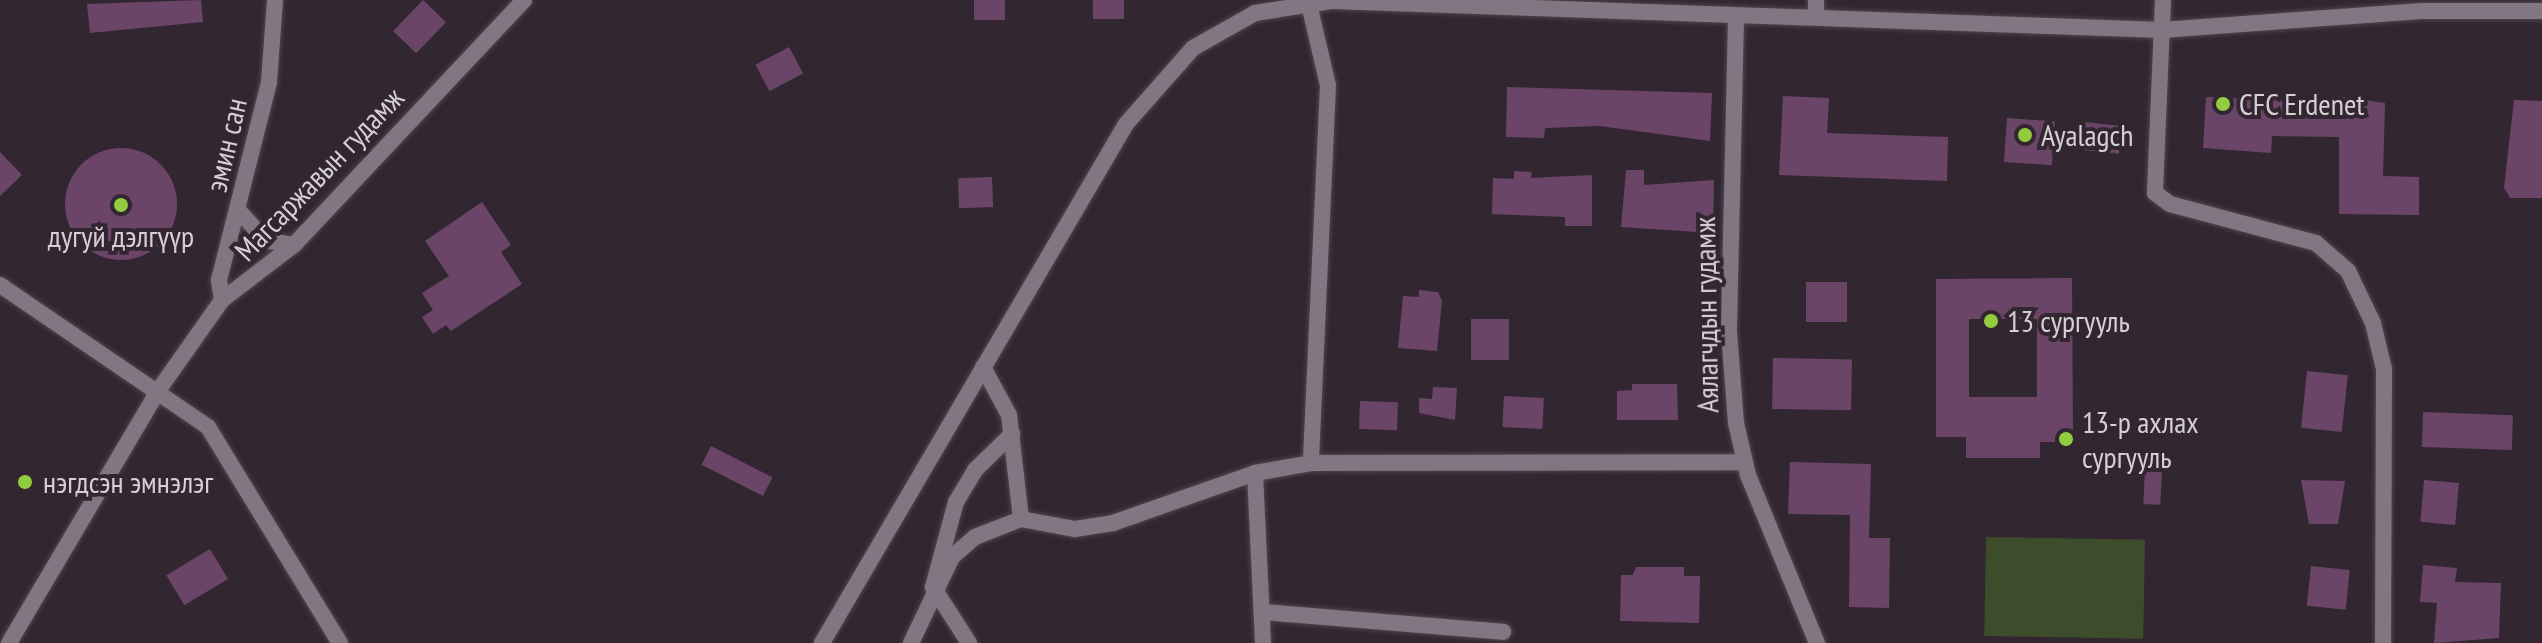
<!DOCTYPE html>
<meta charset="utf-8">
<style>
body{margin:0}
#map{position:relative;width:2542px;height:643px;overflow:hidden;background:#322731;font-family:"PT Sans Narrow",sans-serif}
div>[style]{position:absolute}
.green>*{inset:0;background:#3d4d2c;transform-origin:0 0}
.building>*{inset:0;background:#6a4568;transform-origin:0 0}
.round{border-radius:50%}
.roads{filter:drop-shadow(0 0 2px #4f454e) drop-shadow(0 0 2px #4f454e)}
.minor>*{height:16px;margin:-8px;padding:0 8px;transform-origin:8px;border-radius:8px;background:#837682}
.dots>*{width:22px;height:22px;translate:-50% -50%;box-sizing:border-box;border:4px solid #322731;border-radius:50%}
span{translate:-50% -50%;white-space:nowrap;text-align:center;line-height:1.15;-webkit-text-stroke:8px #322731;paint-order:stroke}
.poi-label{font-size:30px;color:#d6cfd6}
.left{translate:0 -50%;text-align:left}
.street-label{font-size:30px;color:#d6cfd6}
</style>
<div id="map">
<div class="green">
<div style="left:1986px;top:537px;width:159px;height:99px;rotate:1deg"></div>
</div>
<div class="building">
<div style="clip-path:polygon(201px 0,203px 22px,90px 33px,87px 4px)"></div>
<div style="left:423px;top:0;width:32px;height:43px;rotate:44deg"></div>
<div style="left:974px;top:0;width:31px;height:20px"></div>
<div style="left:1093px;top:0;width:31px;height:19px"></div>
<div style="left:789px;top:47px;width:30px;height:38px;rotate:62deg"></div>
<div style="clip-path:polygon(1507px 87px,1712px 93px,1710px 141px,1600px 126px,1545px 128px,1544px 138px,1506px 137px)"></div>
<div style="clip-path:polygon(1783px 96px,1829px 98px,1827px 133px,1948px 137px,1947px 181px,1779px 175px)"></div>
<div style="clip-path:polygon(2336px 96px,2385px 103px,2383px 176px,2419px 177px,2419px 215px,2339px 214px,2339px 137px,2272px 136px,2271px 153px,2203px 148px,2206px 97px,2336px 103px)"></div>
<div style="clip-path:polygon(2514px 100px,2542px 101px,2542px 198px,2510px 198px,2504px 188px)"></div>
<div style="left:2007px;top:118px;width:48px;height:44px;rotate:4deg"></div>
<div style="left:2084px;top:122px;width:38px;height:28px;rotate:6deg"></div>
<div class="round" style="left:65px;top:148px;width:112px;height:112px"></div>
<div style="clip-path:polygon(0 152px,22px 175px,0 196px)"></div>
<div style="clip-path:polygon(1626px 170px,1644px 170px,1644px 185px,1714px 180px,1713px 233px,1621px 227px)"></div>
<div style="clip-path:polygon(1514px 171px,1532px 172px,1531px 178px,1592px 175px,1592px 226px,1565px 226px,1565px 217px,1492px 214px,1493px 178px,1514px 179px)"></div>
<div style="left:992px;top:177px;width:30px;height:34px;rotate:88deg"></div>
<div style="clip-path:polygon(482px 202px,511px 245px,501px 252px,522px 284px,451px 331px,446px 325px,433px 334px,422px 317px,433px 310px,422px 293px,449px 276px,425px 241px)"></div>
<div style="clip-path:polygon(evenodd,2072px 278px,2073px 442px,2040px 442px,2040px 458px,1966px 458px,1966px 437px,1936px 437px,1936px 279px,2072px 278px,1969px 319px,2037px 319px,2037px 397px,1969px 397px,1969px 319px)"></div>
<div style="left:1806px;top:282px;width:41px;height:40px"></div>
<div style="clip-path:polygon(1419px 290px,1438px 292px,1442px 301px,1437px 351px,1398px 348px,1403px 296px,1419px 297px)"></div>
<div style="left:1471px;top:319px;width:38px;height:41px"></div>
<div style="left:1773px;top:358px;width:79px;height:51px;rotate:1deg"></div>
<div style="left:2307px;top:371px;width:41px;height:57px;rotate:6deg"></div>
<div style="clip-path:polygon(1632px 384px,1677px 384px,1678px 420px,1617px 420px,1617px 391px,1632px 390px)"></div>
<div style="clip-path:polygon(1433px 387px,1457px 388px,1455px 420px,1419px 413px,1419px 398px,1432px 399px)"></div>
<div style="left:1504px;top:396px;width:40px;height:31px;rotate:3deg"></div>
<div style="left:1360px;top:401px;width:38px;height:28px;rotate:2deg"></div>
<div style="left:2423px;top:412px;width:90px;height:35px;rotate:2deg"></div>
<div style="left:711px;top:446px;width:69px;height:21px;rotate:27deg"></div>
<div style="clip-path:polygon(1790px 462px,1871px 464px,1869px 538px,1890px 538px,1889px 608px,1849px 607px,1850px 515px,1788px 514px)"></div>
<div style="left:2145px;top:471px;width:17px;height:33px;rotate:3deg"></div>
<div style="clip-path:polygon(2301px 480px,2345px 481px,2338px 524px,2309px 524px)"></div>
<div style="left:2424px;top:480px;width:35px;height:42px;rotate:5deg"></div>
<div style="left:210px;top:549px;width:35px;height:51px;rotate:59deg"></div>
<div style="clip-path:polygon(2423px 565px,2457px 568px,2455px 582px,2501px 583px,2499px 638px,2434px 643px,2437px 603px,2420px 602px)"></div>
<div style="left:2311px;top:566px;width:39px;height:40px;rotate:6deg"></div>
<div style="clip-path:polygon(1636px 567px,1684px 567px,1684px 576px,1700px 576px,1699px 623px,1620px 621px,1621px 575px,1633px 575px)"></div>
</div>
<div class="roads">
<div class="minor">
<div style="left:1308px;top:0;width:87px;rotate:76.8deg"></div>
<div style="left:1328px;top:85px;width:378px;rotate:92.6deg"></div>
<div style="left:1311px;top:463px;width:434px;rotate:-0.1deg"></div>
<div style="left:2163px;top:0;width:193px;rotate:92.4deg"></div>
<div style="left:2155px;top:193px;width:19px;rotate:36deg"></div>
<div style="left:2170px;top:204px;width:151px;rotate:15deg"></div>
<div style="left:2316px;top:243px;width:43px;rotate:41.2deg"></div>
<div style="left:2348px;top:271px;width:58px;rotate:64.3deg"></div>
<div style="left:2373px;top:323px;width:47px;rotate:76.6deg"></div>
<div style="left:2384px;top:369px;width:274px;rotate:90.2deg"></div>
<div style="left:1816px;top:17px;width:17px;rotate:-90deg"></div>
<div style="left:1736px;top:18px;width:314px;rotate:91.3deg"></div>
<div style="left:1729px;top:332px;width:91px;rotate:85.6deg"></div>
<div style="left:1736px;top:423px;width:53px;rotate:77deg"></div>
<div style="left:1748px;top:475px;width:182px;rotate:67.7deg"></div>
<div style="left:239px;top:211px;width:39px;rotate:48deg"></div>
<div style="left:265px;top:240px;width:29px;rotate:10deg"></div>
<div style="left:0;top:285px;width:252px;rotate:34.3deg"></div>
<div style="left:208px;top:427px;width:253px;rotate:58.6deg"></div>
<div style="left:222px;top:300px;width:20px;rotate:-99deg"></div>
<div style="left:219px;top:280px;width:204px;rotate:-75.8deg"></div>
<div style="left:269px;top:82px;width:82px;rotate:-85.8deg"></div>
<div style="left:983px;top:367px;width:55px;rotate:61.6deg"></div>
<div style="left:1009px;top:415px;width:105px;rotate:83.4deg"></div>
<div style="left:1021px;top:519px;width:55px;rotate:10.5deg"></div>
<div style="left:1075px;top:529px;width:38px;rotate:-9deg"></div>
<div style="left:1113px;top:523px;width:151px;rotate:-19.4deg"></div>
<div style="left:1255px;top:473px;width:170px;rotate:87.3deg"></div>
<div style="left:1255px;top:473px;width:57px;rotate:-10.1deg"></div>
<div style="left:1262px;top:612px;width:242px;rotate:4.7deg"></div>
<div style="left:9px;top:643px;width:296px;rotate:-59.4deg"></div>
<div style="left:160px;top:388px;width:108px;rotate:-54.8deg"></div>
<div style="left:222px;top:300px;width:91px;rotate:-37.4deg"></div>
<div style="left:294px;top:245px;width:336px;rotate:-46.8deg"></div>
<div style="left:822px;top:643px;width:601px;rotate:-59.64deg"></div>
<div style="left:1126px;top:124px;width:101px;rotate:-48.6deg"></div>
<div style="left:1193px;top:48px;width:71px;rotate:-29.4deg"></div>
<div style="left:1255px;top:13px;width:78px;rotate:-8.9deg"></div>
<div style="left:1332px;top:1px;width:831px;rotate:2deg"></div>
<div style="left:2162px;top:30px;width:260px;rotate:-4.2deg"></div>
<div style="left:2421px;top:11px;width:121px"></div>
<div style="left:911px;top:643px;width:95px;rotate:-64.5deg"></div>
<div style="left:952px;top:557px;width:30px;rotate:-41deg"></div>
<div style="left:975px;top:537px;width:49px;rotate:-21.4deg"></div>
<div style="left:969px;top:643px;width:67px;rotate:-122.7deg"></div>
<div style="left:933px;top:587px;width:88px;rotate:-74.9deg"></div>
<div style="left:956px;top:502px;width:37px;rotate:-59deg"></div>
<div style="left:975px;top:470px;width:52px;rotate:-44.2deg"></div>
</div>
</div>
<div class="dots">
<div style="left:2223px;top:104px;background:#92cd3f"></div>
<div style="left:2025px;top:135px;background:#92cd3f"></div>
<div style="left:121px;top:205px;background:#92cd3f"></div>
<div style="left:1991px;top:321px;background:#92cd3f"></div>
<div style="left:2066px;top:439px;background:#92cd3f"></div>
<div style="left:25px;top:482px;background:#92cd3f"></div>
</div>
<div class="poi-label">
<span class="left" style="left:2239px;top:104px">CFC Erdenet</span>
<span class="left" style="left:2041px;top:135px">Ayalagch</span>
<span style="left:121px;top:236px">дугуй дэлгүүр</span>
<span class="left" style="left:2007px;top:321px">13 сургууль</span>
<span class="left" style="left:2082px;top:439px">13-р ахлах<br>сургууль</span>
<span class="left" style="left:43px;top:482px">нэгдсэн эмнэлэг</span>
</div>
<div class="street-label">
<span style="left:226px;top:145px;rotate:-77deg">эмин сан</span>
<span style="left:319px;top:174px;rotate:-46deg">Магсаржавын гудамж</span>
<span style="left:1706px;top:315px;rotate:-91deg">Аялагчдын гудамж</span>
</div>
</div>
